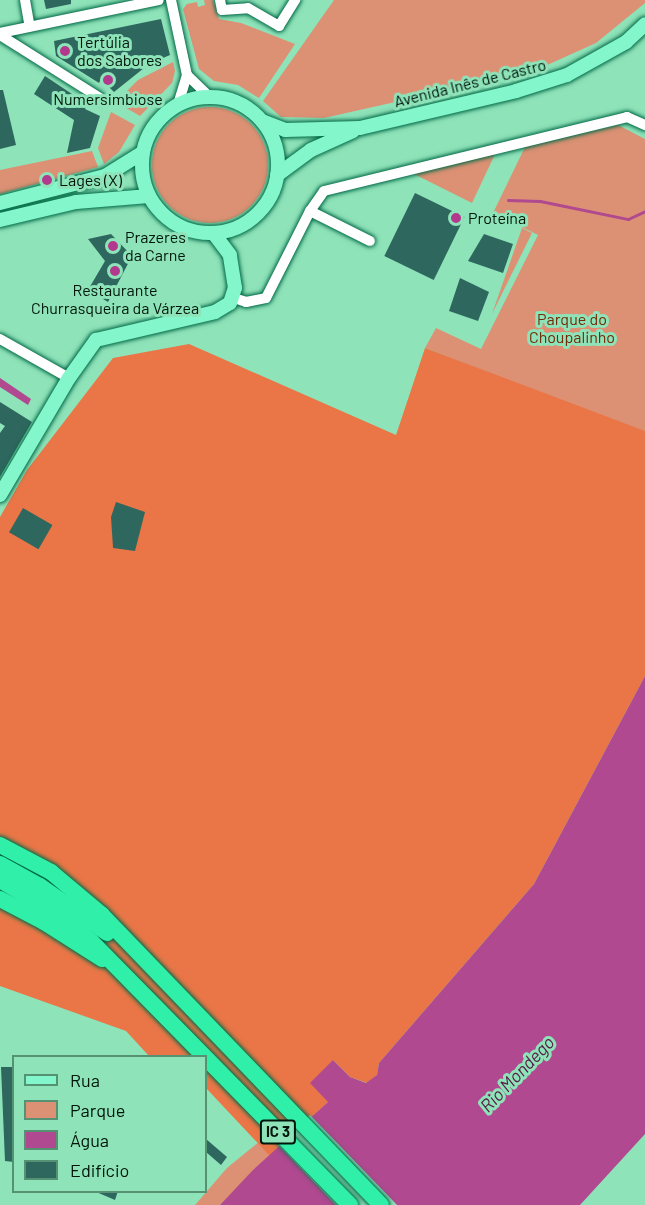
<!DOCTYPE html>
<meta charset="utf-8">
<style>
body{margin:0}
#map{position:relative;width:645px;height:1205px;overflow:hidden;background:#8ee3b9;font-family:Barlow,sans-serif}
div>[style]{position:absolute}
.green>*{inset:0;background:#dc9174}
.round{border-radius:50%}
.forest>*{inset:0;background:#ea7647}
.water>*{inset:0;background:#b0498f}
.pier>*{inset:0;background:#8ee3b9}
.stream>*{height:3px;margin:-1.5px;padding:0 1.5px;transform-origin:1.5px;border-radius:1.5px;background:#b0498f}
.building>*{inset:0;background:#2e675e;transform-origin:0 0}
.roads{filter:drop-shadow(0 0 2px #006946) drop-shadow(0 0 2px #006946)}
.minor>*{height:10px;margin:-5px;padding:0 5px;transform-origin:5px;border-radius:5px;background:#fff}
.major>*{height:14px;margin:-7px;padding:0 7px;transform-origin:7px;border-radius:7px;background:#83f6cb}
.major>.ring{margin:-7px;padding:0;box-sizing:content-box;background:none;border:14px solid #83f6cb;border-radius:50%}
.highway>*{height:16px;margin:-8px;padding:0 8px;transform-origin:8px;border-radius:8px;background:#30f0a9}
.dots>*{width:16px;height:16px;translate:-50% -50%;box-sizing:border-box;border:3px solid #8ee3b9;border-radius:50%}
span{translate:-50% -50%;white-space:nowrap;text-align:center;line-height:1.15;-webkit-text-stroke:6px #8ee3b9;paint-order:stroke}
.shield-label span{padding:2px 4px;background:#8ee3b9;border:2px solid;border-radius:4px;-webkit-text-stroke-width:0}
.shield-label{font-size:15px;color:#00160b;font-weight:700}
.poi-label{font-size:16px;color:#00160b}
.left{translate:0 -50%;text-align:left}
.street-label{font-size:16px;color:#00160b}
.park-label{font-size:16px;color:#732a07}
.water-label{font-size:18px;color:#5a1846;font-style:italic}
.legend{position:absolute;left:12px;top:1055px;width:195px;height:138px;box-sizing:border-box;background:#8ee3b9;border:2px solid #559173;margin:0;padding:8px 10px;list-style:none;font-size:18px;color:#00160b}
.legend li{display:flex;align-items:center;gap:12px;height:30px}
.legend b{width:30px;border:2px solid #559173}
</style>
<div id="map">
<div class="green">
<div style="clip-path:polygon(204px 0,213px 0,219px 19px,241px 23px,295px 44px,259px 98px,238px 85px,214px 81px,199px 69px,183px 9px,187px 4px,197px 2px,198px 7px,205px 5px)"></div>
<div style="clip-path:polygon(334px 0,645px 0,645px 3px,596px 43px,534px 71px,324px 118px,281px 117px,263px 101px)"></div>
<div style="clip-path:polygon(173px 62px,175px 71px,172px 83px,140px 116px,116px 102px,138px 80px)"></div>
<div class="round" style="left:152px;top:107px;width:116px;height:116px"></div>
<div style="clip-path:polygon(111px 112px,135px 125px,119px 152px,104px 164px,98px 148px)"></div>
<div style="clip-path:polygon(618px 125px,645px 139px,645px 433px,425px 348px,436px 328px,481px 349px,538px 235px,493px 213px,525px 147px)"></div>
<div style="clip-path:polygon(92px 151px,98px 167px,0 194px,0 170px)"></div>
<div style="clip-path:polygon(496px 152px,472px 203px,414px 174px)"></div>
<div style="clip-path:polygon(522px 228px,532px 233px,492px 314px)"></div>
<div style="clip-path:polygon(260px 1141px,270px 1156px,220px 1205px,195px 1205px,227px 1168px)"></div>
</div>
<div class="forest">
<div style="clip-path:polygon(189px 344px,396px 435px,425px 348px,645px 431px,645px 676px,534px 884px,379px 1063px,377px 1075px,367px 1083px,350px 1077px,333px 1060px,328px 1102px,270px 1156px,206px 1088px,206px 1056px,149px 1056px,126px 1031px,0 986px,0 517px,27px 470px,113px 358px)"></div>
</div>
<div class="water">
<div style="clip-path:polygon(0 378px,31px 399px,28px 405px,0 387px)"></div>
<div style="clip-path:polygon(645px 676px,645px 1134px,580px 1205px,220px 1205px,253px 1170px,328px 1102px,310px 1083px,333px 1060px,350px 1077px,366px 1083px,377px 1075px,379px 1063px,534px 884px)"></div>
</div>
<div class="pier">
<div style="clip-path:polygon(310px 1115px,397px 1205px,336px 1205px,278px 1145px)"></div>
</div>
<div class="stream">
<div style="left:508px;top:200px;width:32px;rotate:2deg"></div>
<div style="left:540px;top:201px;width:90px;rotate:11.6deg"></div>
<div style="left:628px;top:219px;width:19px;rotate:-25deg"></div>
</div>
<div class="building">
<div style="clip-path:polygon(44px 0,71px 0,71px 4px,46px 9px)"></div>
<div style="clip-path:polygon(161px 19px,170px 55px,149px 64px,114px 92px,101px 79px,99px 83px,56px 56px,54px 41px)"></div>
<div style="clip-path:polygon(45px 76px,87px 104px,85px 109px,100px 116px,90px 148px,67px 153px,74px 120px,34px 94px)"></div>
<div style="clip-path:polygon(0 90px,3px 90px,16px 145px,0 149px)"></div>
<div style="left:415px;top:193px;width:55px;height:70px;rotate:26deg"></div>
<div style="clip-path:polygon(111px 234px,132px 256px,108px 302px,88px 290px,105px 261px,88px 239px)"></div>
<div style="clip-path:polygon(484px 234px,513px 244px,503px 273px,468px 261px)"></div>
<div style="clip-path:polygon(460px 278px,489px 292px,478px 321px,449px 311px)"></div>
<div style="clip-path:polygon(0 402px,32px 422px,0 477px,0 433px,5px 426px,0 423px)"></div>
<div style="clip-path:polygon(116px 502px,145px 512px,135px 551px,113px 548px,111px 517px)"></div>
<div style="left:23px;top:508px;width:34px;height:28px;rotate:30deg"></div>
<div style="clip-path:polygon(1px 1067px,14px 1067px,14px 1162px,5px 1161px)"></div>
<div style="clip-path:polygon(206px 1139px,227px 1157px,221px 1165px,206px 1152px)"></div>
<div style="clip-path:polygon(94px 1191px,118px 1191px,115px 1200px)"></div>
</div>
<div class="roads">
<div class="minor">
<div style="left:25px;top:0;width:27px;rotate:80deg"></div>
<div style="left:171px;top:0;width:77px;rotate:78deg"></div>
<div style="left:187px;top:75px;width:30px;rotate:107deg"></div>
<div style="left:220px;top:0;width:10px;rotate:79deg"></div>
<div style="left:222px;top:10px;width:26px;rotate:-4deg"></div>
<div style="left:248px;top:8px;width:36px;rotate:30deg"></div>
<div style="left:279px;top:26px;width:31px;rotate:-58deg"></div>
<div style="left:0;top:33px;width:162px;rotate:-11.7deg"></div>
<div style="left:0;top:35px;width:118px;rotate:32.2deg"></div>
<div style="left:187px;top:75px;width:32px;rotate:44deg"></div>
<div style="left:310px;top:211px;width:67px;rotate:26.6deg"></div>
<div style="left:234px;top:298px;width:13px;rotate:18deg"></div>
<div style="left:246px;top:302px;width:20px;rotate:-11deg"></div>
<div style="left:266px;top:298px;width:97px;rotate:-63.2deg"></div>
<div style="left:310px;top:211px;width:24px;rotate:-55deg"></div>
<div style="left:324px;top:191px;width:312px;rotate:-13.7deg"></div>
<div style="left:627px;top:117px;width:20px;rotate:24deg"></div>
<div style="left:0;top:339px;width:79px;rotate:29.5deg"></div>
</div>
<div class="major">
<div class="ring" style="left:142px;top:97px;width:122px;height:122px"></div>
<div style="left:262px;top:121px;width:25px;rotate:21deg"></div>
<div style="left:285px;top:130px;width:75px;rotate:-1.5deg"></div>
<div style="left:360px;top:128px;width:160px;rotate:-13.3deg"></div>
<div style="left:516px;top:91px;width:53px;rotate:-17.4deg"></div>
<div style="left:567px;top:75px;width:68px;rotate:-29.2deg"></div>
<div style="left:626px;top:42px;width:26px;rotate:-43deg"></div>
<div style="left:277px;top:175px;width:42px;rotate:-36.3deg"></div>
<div style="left:311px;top:150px;width:46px;rotate:-24.3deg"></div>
<div style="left:0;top:203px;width:108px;rotate:-14.4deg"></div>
<div style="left:105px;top:176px;width:44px;rotate:-31.9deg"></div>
<div style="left:0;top:220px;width:78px;rotate:-13.3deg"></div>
<div style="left:76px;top:202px;width:73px;rotate:-4.7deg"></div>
<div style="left:0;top:495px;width:136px;rotate:-59.5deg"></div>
<div style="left:69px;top:378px;width:47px;rotate:-54.6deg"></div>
<div style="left:96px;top:340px;width:122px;rotate:-13.2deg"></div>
<div style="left:215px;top:312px;width:17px;rotate:-31deg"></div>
<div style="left:230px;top:303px;width:16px;rotate:-72deg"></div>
<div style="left:235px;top:288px;width:33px;rotate:-99deg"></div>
<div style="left:230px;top:255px;width:26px;rotate:-127deg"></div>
</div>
<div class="highway">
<div style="left:0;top:845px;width:58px;rotate:27.9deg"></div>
<div style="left:51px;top:872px;width:67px;rotate:40.1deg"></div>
<div style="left:102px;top:915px;width:402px;rotate:46.1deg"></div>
<div style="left:0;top:864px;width:46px;rotate:28.8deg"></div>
<div style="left:40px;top:886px;width:82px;rotate:35deg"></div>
<div style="left:0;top:880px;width:65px;rotate:30.5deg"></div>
<div style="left:56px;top:913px;width:45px;rotate:38.7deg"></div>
<div style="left:91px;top:941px;width:161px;rotate:45.5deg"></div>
<div style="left:0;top:899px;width:50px;rotate:27.6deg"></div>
<div style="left:44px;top:922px;width:69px;rotate:32.5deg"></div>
<div style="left:206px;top:1058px;width:206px;rotate:45.6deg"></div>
</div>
</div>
<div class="dots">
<div style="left:65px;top:51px;background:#b2398e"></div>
<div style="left:108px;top:80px;background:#b2398e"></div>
<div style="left:47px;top:180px;background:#b2398e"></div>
<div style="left:456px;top:218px;background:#b2398e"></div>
<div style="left:113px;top:246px;background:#b2398e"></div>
<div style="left:115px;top:271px;background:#b2398e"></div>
</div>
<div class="shield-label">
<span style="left:278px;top:1132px">IC 3</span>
</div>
<div class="poi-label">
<span class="left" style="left:77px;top:51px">Tertúlia<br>dos Sabores</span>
<span style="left:108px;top:99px">Numersimbiose</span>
<span class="left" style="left:59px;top:180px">Lages (X)</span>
<span class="left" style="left:468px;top:218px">Proteína</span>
<span class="left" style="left:125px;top:246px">Prazeres<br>da Carne</span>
<span style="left:115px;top:299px">Restaurante<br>Churrasqueira da Várzea</span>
</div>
<div class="street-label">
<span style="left:470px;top:83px;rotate:-14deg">Avenida Inês de Castro</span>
</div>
<div class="park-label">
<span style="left:572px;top:328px">Parque do<br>Choupalinho</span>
</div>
<div class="water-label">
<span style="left:517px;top:1074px;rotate:-46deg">Rio Mondego</span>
</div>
<ul class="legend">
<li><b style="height:8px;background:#83f6cb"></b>Rua</li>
<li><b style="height:16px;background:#dc9174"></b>Parque</li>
<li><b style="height:16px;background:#b0498f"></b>Água</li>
<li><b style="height:16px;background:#2e675e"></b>Edifício</li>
</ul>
</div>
